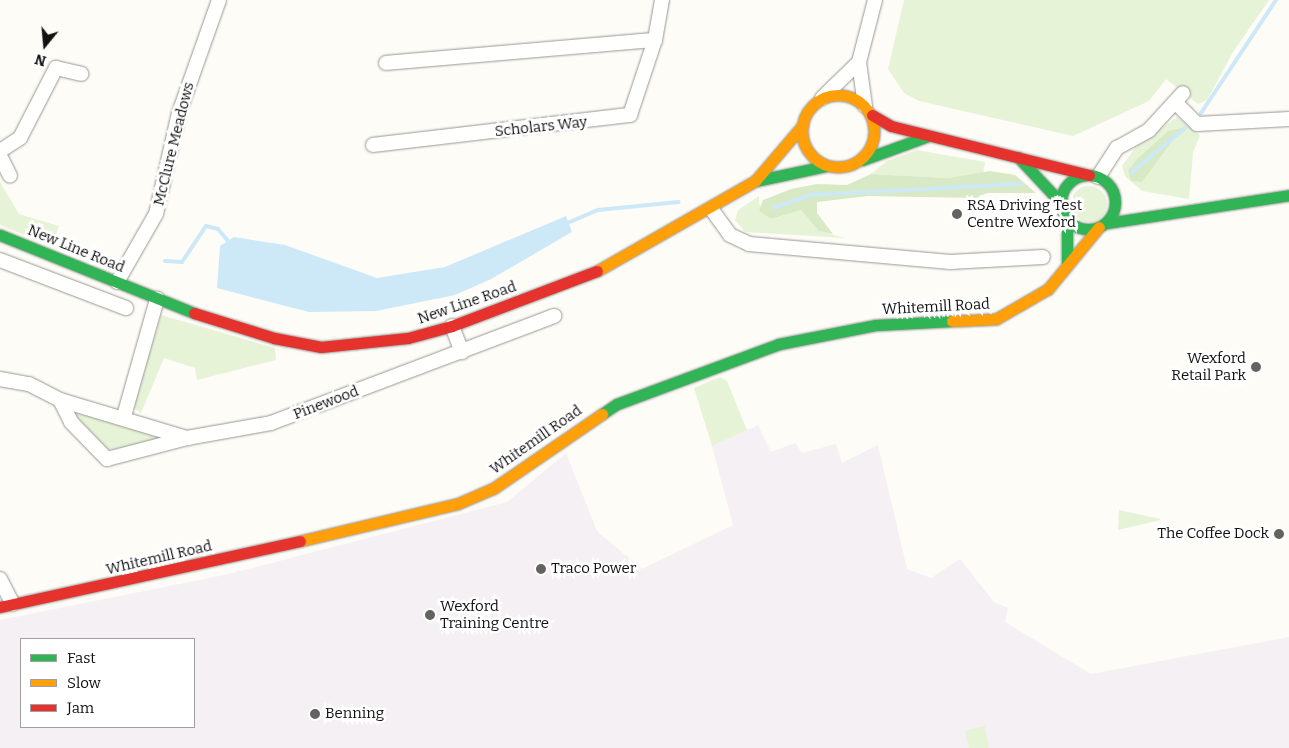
<!DOCTYPE html>
<style>
body{margin:0}
#map{position:relative;width:1289px;height:748px;overflow:hidden;background:#fdfcf7;font-family:Bitter,serif}
div>[style]{position:absolute}
.industrial>*{inset:0;background:#f5f0f3}
.green>*{inset:0;background:#e7f3d7}
.round{border-radius:50%}
.forest>*{inset:0;background:#d8eac5}
.water>*{inset:0;background:#cde8f7}
.stream>*{height:4px;margin:-2px;padding:0 2px;transform-origin:2px;border-radius:2px;background:#cde8f7}
.roads{filter:drop-shadow(0 0 1px #979795) drop-shadow(0 0 1px #979795)}
.street>*{height:14px;margin:-7px;padding:0 7px;transform-origin:7px;border-radius:7px;background:#fffffe}
.fast>*{height:11px;margin:-5.5px;padding:0 5.5px;transform-origin:5.5px;border-radius:5.5px;background:#30b455}
.fast>.ring{margin:-5.5px;padding:0;box-sizing:content-box;background:none;border:11px solid #30b455;border-radius:50%}
.slow>*{height:11px;margin:-5.5px;padding:0 5.5px;transform-origin:5.5px;border-radius:5.5px;background:#ff9f0a}
.slow>.ring{margin:-5.5px;padding:0;box-sizing:content-box;background:none;border:11px solid #ff9f0a;border-radius:50%}
.jam>*{height:11px;margin:-5.5px;padding:0 5.5px;transform-origin:5.5px;border-radius:5.5px;background:#e5322d}
.dots>*{width:14px;height:14px;translate:-50% -50%;box-sizing:border-box;border:2px solid #fff;border-radius:50%}
span{translate:-50% -50%;white-space:nowrap;text-align:center;line-height:1.15;-webkit-text-stroke:5px #fff;paint-order:stroke}
.street-label{font-size:15px;color:#111}
.poi-label{font-size:15px;color:#111}
.left{translate:0 -50%;text-align:left}
.right{translate:-100% -50%;text-align:right}
.legend{position:absolute;left:20px;top:638px;width:175px;height:90px;box-sizing:border-box;background:#fff;border:1px solid #a0a0a0;margin:0;padding:6px 9px;list-style:none;font-size:15px;color:#111}
.legend li{display:flex;align-items:center;gap:10px;height:25px}
.legend b{width:25px;border:1px solid #a0a0a0}
.north{position:absolute;left:20px;top:20px;width:50px;height:50px;-webkit-text-stroke:4px #fff;paint-order:stroke;rotate:197deg;font-size:14px;font-weight:700;line-height:20px;text-align:center;color:#111}
.north::after{content:'';display:block;margin:auto;width:18px;height:22px;background:#111;clip-path:polygon(50% 0,100% 100%,50% 72%,0 100%)}
</style>
<div id="map">
<div class="industrial">
<div style="clip-path:polygon(evenodd,758px 425px,771px 452px,795px 443px,802px 453px,836px 444px,842px 463px,878px 445px,907px 569px,931px 578px,960px 559px,994px 602px,1008px 608px,1005px 622px,1091px 674px,1289px 637px,1289px 748px,0 748px,0 620px,229px 574px,507px 502px,566px 453px,597px 531px,642px 569px,733px 525px,712px 446px,758px 425px,21px 639px,194px 639px,194px 727px,21px 727px,21px 639px)"></div>
</div>
<div class="green">
<div style="clip-path:polygon(904px 0,1269px 0,1233px 52px,1207px 100px,1198px 104px,1166px 79px,1149px 101px,1073px 136px,919px 101px,904px 93px,888px 69px)"></div>
<div style="clip-path:polygon(1177px 117px,1200px 135px,1193px 153px,1189px 199px,1142px 191px,1125px 176px,1122px 166px,1135px 148px)"></div>
<div style="clip-path:polygon(917px 150px,985px 162px,983px 173px,948px 178px,871px 174px,887px 161px)"></div>
<div style="clip-path:polygon(0 182px,19px 214px,59px 226px,52px 246px,0 225px)"></div>
<div class="round" style="left:1071px;top:186px;width:36px;height:36px"></div>
<div style="clip-path:polygon(759px 196px,759px 204px,771px 219px,801px 210px,820px 231px,845px 238px,745px 232px,735px 220px,738px 210px)"></div>
<div style="clip-path:polygon(161px 315px,275px 348px,276px 360px,197px 380px,195px 368px,164px 358px,141px 413px,133px 407px)"></div>
<div style="clip-path:polygon(720px 377px,727px 381px,747px 430px,712px 446px,694px 388px)"></div>
<div style="clip-path:polygon(71px 412px,115px 421px,166px 438px,111px 450px,100px 447px)"></div>
<div style="clip-path:polygon(1119px 510px,1160px 519px,1161px 520px,1118px 530px)"></div>
<div style="clip-path:polygon(985px 726px,989px 748px,969px 748px,965px 730px)"></div>
</div>
<div class="forest">
<div style="clip-path:polygon(1182px 128px,1142px 182px,1131px 181px,1128px 170px,1137px 159px,1168px 131px)"></div>
<div style="clip-path:polygon(990px 171px,1015px 175px,1036px 193px,987px 193px,976px 198px,868px 196px,817px 202px,817px 213px,833px 234px,819px 231px,801px 210px,771px 219px,759px 211px,763px 200px,791px 189px,817px 184px,847px 185px,871px 174px,948px 178px)"></div>
</div>
<div class="water">
<div style="clip-path:polygon(566px 216px,572px 232px,491px 279px,455px 295px,376px 311px,309px 312px,217px 288px,220px 246px,234px 237px,285px 245px,377px 278px,445px 267px)"></div>
</div>
<div class="stream">
<div style="left:1201px;top:113px;width:136px;rotate:-56.4deg"></div>
<div style="left:1131px;top:173px;width:70px;rotate:-39.8deg"></div>
<div style="left:773px;top:208px;width:39px;rotate:-19deg"></div>
<div style="left:810px;top:195px;width:211px;rotate:-3deg"></div>
<div style="left:565px;top:224px;width:36px;rotate:-23deg"></div>
<div style="left:598px;top:210px;width:81px;rotate:-5.6deg"></div>
<div style="left:165px;top:261px;width:17px;rotate:3deg"></div>
<div style="left:182px;top:262px;width:43px;rotate:-56.3deg"></div>
<div style="left:206px;top:226px;width:12px;rotate:14deg"></div>
<div style="left:218px;top:229px;width:16px;rotate:50deg"></div>
</div>
<div class="roads">
<div class="street">
<div style="left:386px;top:63px;width:270px;rotate:-4.9deg"></div>
<div style="left:822px;top:98px;width:52px;rotate:-44.2deg"></div>
<div style="left:1175px;top:102px;width:31px;rotate:45deg"></div>
<div style="left:1197px;top:124px;width:92px;rotate:-3.1deg"></div>
<div style="left:865px;top:106px;width:44px;rotate:-97.8deg"></div>
<div style="left:859px;top:62px;width:64px;rotate:-75.5deg"></div>
<div style="left:373px;top:145px;width:259px;rotate:-6.7deg"></div>
<div style="left:630px;top:115px;width:79px;rotate:-71.6deg"></div>
<div style="left:655px;top:40px;width:41px;rotate:-80.1deg"></div>
<div style="left:0;top:151px;width:24px;rotate:-33deg"></div>
<div style="left:20px;top:138px;width:79px;rotate:-62.8deg"></div>
<div style="left:56px;top:68px;width:26px;rotate:13deg"></div>
<div style="left:0;top:156px;width:22px;rotate:63deg"></div>
<div style="left:1098px;top:177px;width:35px;rotate:-57deg"></div>
<div style="left:1117px;top:148px;width:37px;rotate:-29deg"></div>
<div style="left:1149px;top:130px;width:50px;rotate:-47.4deg"></div>
<div style="left:712px;top:210px;width:31px;rotate:54deg"></div>
<div style="left:730px;top:235px;width:21px;rotate:25deg"></div>
<div style="left:749px;top:244px;width:202px;rotate:5.1deg"></div>
<div style="left:950px;top:262px;width:93px;rotate:-3.1deg"></div>
<div style="left:0;top:260px;width:135px;rotate:20.9deg"></div>
<div style="left:117px;top:282px;width:78px;rotate:-60.2deg"></div>
<div style="left:156px;top:214px;width:104px;rotate:-77.2deg"></div>
<div style="left:179px;top:113px;width:120px;rotate:-70.5deg"></div>
<div style="left:452px;top:326px;width:28px;rotate:69deg"></div>
<div style="left:0;top:379px;width:29px;rotate:10deg"></div>
<div style="left:29px;top:384px;width:35px;rotate:27deg"></div>
<div style="left:60px;top:400px;width:133px;rotate:16.7deg"></div>
<div style="left:187px;top:438px;width:85px;rotate:-10.1deg"></div>
<div style="left:271px;top:423px;width:303px;rotate:-20.7deg"></div>
<div style="left:60px;top:400px;width:25px;rotate:63deg"></div>
<div style="left:71px;top:422px;width:52px;rotate:45.8deg"></div>
<div style="left:107px;top:459px;width:83px;rotate:-14.7deg"></div>
<div style="left:124px;top:416px;width:122px;rotate:-74.2deg"></div>
<div style="left:0;top:579px;width:28px;rotate:63deg"></div>
</div>
<div class="fast">
<div style="left:1018px;top:157px;width:63px;rotate:46.9deg"></div>
<div style="left:862px;top:160px;width:70px;rotate:-20deg"></div>
<div class="ring" style="left:1061px;top:175px;width:43px;height:43px"></div>
<div style="left:755px;top:181px;width:73px;rotate:-11.9deg"></div>
<div style="left:1067px;top:219px;width:45px;rotate:90deg"></div>
<div style="left:1107px;top:223px;width:184px;rotate:-8.7deg"></div>
<div style="left:0;top:235px;width:209px;rotate:21.9deg"></div>
<div style="left:602px;top:414px;width:18px;rotate:-34deg"></div>
<div style="left:617px;top:404px;width:173px;rotate:-20.3deg"></div>
<div style="left:779px;top:344px;width:99px;rotate:-11.1deg"></div>
<div style="left:876px;top:325px;width:76px;rotate:-3deg"></div>
</div>
<div class="slow">
<div class="ring" style="left:802px;top:95px;width:61px;height:61px"></div>
<div style="left:597px;top:271px;width:182px;rotate:-29.7deg"></div>
<div style="left:755px;top:181px;width:72px;rotate:-49.5deg"></div>
<div style="left:952px;top:321px;width:44px;rotate:-2.6deg"></div>
<div style="left:996px;top:319px;width:60px;rotate:-30deg"></div>
<div style="left:1048px;top:289px;width:80px;rotate:-50.6deg"></div>
<div style="left:300px;top:541px;width:161px;rotate:-13.3deg"></div>
<div style="left:457px;top:504px;width:40px;rotate:-23.4deg"></div>
<div style="left:494px;top:488px;width:131px;rotate:-34.4deg"></div>
</div>
<div class="jam">
<div style="left:872px;top:115px;width:22px;rotate:30deg"></div>
<div style="left:891px;top:126px;width:204px;rotate:13.9deg"></div>
<div style="left:194px;top:313px;width:84px;rotate:17.4deg"></div>
<div style="left:274px;top:338px;width:48px;rotate:10.8deg"></div>
<div style="left:321px;top:347px;width:87px;rotate:-5.9deg"></div>
<div style="left:408px;top:338px;width:46px;rotate:-15.3deg"></div>
<div style="left:452px;top:326px;width:155px;rotate:-20.8deg"></div>
<div style="left:0;top:607px;width:307px;rotate:-12.4deg"></div>
</div>
</div>
<div class="dots">
<div style="left:957px;top:214px;background:#646362"></div>
<div style="left:1256px;top:367px;background:#646362"></div>
<div style="left:1279px;top:534px;background:#646362"></div>
<div style="left:541px;top:569px;background:#646362"></div>
<div style="left:430px;top:615px;background:#646362"></div>
<div style="left:315px;top:714px;background:#646362"></div>
</div>
<div class="street-label">
<span style="left:541px;top:127px;rotate:-6deg">Scholars Way</span>
<span style="left:174px;top:144px;rotate:-76deg">McClure Meadows</span>
<span style="left:76px;top:249px;rotate:22deg">New Line Road</span>
<span style="left:467px;top:303px;rotate:-19deg">New Line Road</span>
<span style="left:936px;top:307px;rotate:-3deg">Whitemill Road</span>
<span style="left:326px;top:403px;rotate:-21deg">Pinewood</span>
<span style="left:536px;top:440px;rotate:-35deg">Whitemill Road</span>
<span style="left:159px;top:558px;rotate:-13deg">Whitemill Road</span>
</div>
<div class="poi-label">
<span class="left" style="left:967px;top:214px">RSA Driving Test<br>Centre Wexford</span>
<span class="right" style="left:1246px;top:367px">Wexford<br>Retail Park</span>
<span class="right" style="left:1269px;top:534px">The Coffee Dock</span>
<span class="left" style="left:551px;top:569px">Traco Power</span>
<span class="left" style="left:440px;top:615px">Wexford<br>Training Centre</span>
<span class="left" style="left:325px;top:714px">Benning</span>
</div>
<ul class="legend">
<li><b style="height:6px;background:#30b455"></b>Fast</li>
<li><b style="height:6px;background:#ff9f0a"></b>Slow</li>
<li><b style="height:6px;background:#e5322d"></b>Jam</li>
</ul>
<div class="north">N</div>
</div>
